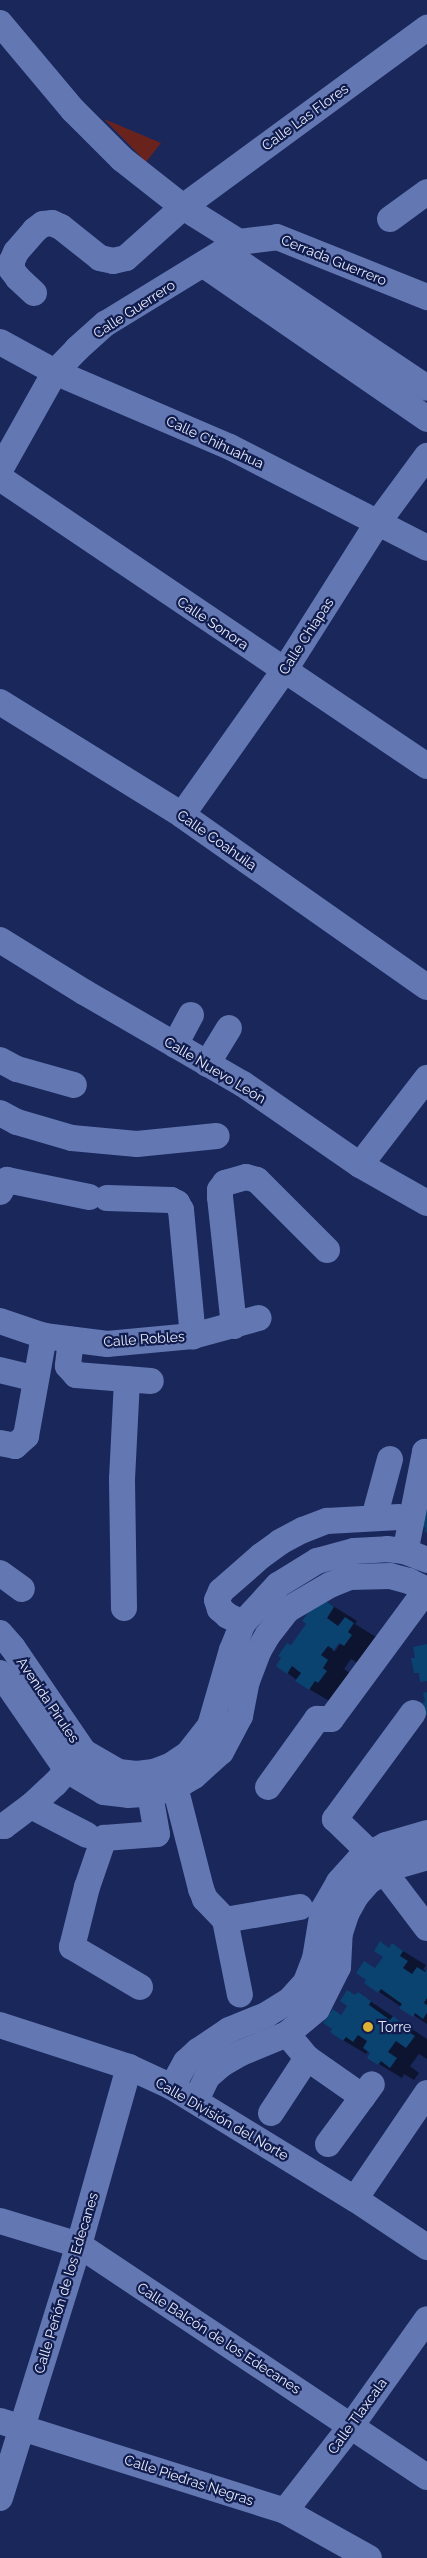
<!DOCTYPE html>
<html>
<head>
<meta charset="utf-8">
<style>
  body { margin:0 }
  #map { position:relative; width:427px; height:2558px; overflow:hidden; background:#19275b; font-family:Raleway,sans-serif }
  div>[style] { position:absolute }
  .green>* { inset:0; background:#6a231c }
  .shadow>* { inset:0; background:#0007 }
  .building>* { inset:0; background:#0a4270 }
  .minor>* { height:26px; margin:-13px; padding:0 13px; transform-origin:13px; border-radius:13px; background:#6377b2 }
  .dots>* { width:14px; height:14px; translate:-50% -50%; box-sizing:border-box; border:2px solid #111c4f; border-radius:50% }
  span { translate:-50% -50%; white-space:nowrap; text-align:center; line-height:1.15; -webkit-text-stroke:4.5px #111c4f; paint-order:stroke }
  .street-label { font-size:14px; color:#e8edfb }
  .poi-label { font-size:14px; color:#e8edfb }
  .left { translate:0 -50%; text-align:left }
</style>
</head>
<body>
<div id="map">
  <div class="green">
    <div style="clip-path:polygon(104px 119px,161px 143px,146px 162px)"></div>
  </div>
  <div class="shadow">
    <div style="clip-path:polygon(evenodd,323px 1600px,346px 1614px,357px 1621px,355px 1624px,376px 1637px,358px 1663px,351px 1659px,344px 1669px,351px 1674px,333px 1703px,309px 1689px,278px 1666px,323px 1600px,342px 1637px,344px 1638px,335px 1651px,332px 1651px,342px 1637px)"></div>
    <div style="clip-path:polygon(381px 1943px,390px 1949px,393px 1945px,426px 1965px,423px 1970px,427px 1971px,427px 2024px,379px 1992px,375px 1969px,385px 1957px)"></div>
    <div style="clip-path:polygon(358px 1993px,427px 2039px,427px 2059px,419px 2054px,410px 2066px,419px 2073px,414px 2080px,404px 2074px,402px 2078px,369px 2058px,372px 2053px,369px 2050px,366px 2054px,343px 2040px,342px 2016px)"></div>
  </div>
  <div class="building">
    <div style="clip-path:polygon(423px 1509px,427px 1511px,427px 1533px,424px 1531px,426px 1528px,415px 1521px)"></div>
    <div style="clip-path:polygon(323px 1599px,334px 1607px,327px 1618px,338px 1626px,345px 1617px,354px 1623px,348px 1632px,352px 1635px,344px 1646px,339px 1643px,334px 1650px,328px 1646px,321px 1655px,328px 1660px,323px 1668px,327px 1671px,318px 1683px,315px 1681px,309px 1690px,295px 1681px,301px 1673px,292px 1666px,287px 1674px,276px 1666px,281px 1658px,278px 1656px,287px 1643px,291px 1645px,306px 1624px,302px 1621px,312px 1607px,315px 1609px)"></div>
    <div style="clip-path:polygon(427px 1644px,427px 1681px,420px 1682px,419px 1673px,414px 1673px,411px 1658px,415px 1658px,413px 1647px)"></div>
    <div style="clip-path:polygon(427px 1692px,427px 1715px,421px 1716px,419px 1703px,425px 1702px,423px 1693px)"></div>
    <div style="clip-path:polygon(380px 1941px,389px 1948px,392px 1943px,403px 1951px,400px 1956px,408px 1961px,403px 1968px,412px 1974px,417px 1967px,425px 1972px,427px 1969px,427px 1998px,424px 2003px,427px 2005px,427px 2013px,423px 2019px,415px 2013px,413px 2017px,399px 2008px,402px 2004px,381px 1989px,378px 1993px,364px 1983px,366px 1980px,356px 1973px,364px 1961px,375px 1968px,383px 1957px,374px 1951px)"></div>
    <div style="clip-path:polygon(347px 1990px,355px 1995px,358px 1992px,371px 2001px,369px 2005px,390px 2020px,393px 2016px,407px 2026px,404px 2029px,415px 2036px,406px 2048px,396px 2041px,388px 2052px,397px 2058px,390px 2068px,381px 2061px,378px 2065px,367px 2058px,370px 2053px,363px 2048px,367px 2041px,358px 2035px,353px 2042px,346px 2037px,343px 2041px,330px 2032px,332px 2029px,323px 2023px,333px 2009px,341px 2015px,347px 2006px,340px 2001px)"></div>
  </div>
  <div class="minor">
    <div style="left:0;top:23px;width:114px;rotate:50deg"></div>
    <div style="left:73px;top:110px;width:69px;rotate:45deg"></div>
    <div style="left:122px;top:159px;width:78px;rotate:38.2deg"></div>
    <div style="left:183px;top:207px;width:66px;rotate:32deg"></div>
    <div style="left:390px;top:219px;width:46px;rotate:-36.1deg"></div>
    <div style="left:224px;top:252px;width:244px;rotate:33.8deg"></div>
    <div style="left:204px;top:265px;width:271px;rotate:34.6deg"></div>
    <div style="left:34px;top:293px;width:22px;rotate:-137deg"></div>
    <div style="left:18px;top:278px;width:10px;rotate:-127deg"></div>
    <div style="left:12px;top:270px;width:9px;rotate:-90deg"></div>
    <div style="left:12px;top:261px;width:10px;rotate:-66deg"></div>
    <div style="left:16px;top:252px;width:29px;rotate:-49deg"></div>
    <div style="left:35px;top:230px;width:10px;rotate:-37deg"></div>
    <div style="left:43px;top:224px;width:9px;rotate:-6deg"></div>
    <div style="left:52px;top:223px;width:10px;rotate:24deg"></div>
    <div style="left:61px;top:227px;width:50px;rotate:38.5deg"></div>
    <div style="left:100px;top:258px;width:13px;rotate:13deg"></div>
    <div style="left:113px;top:261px;width:13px;rotate:-13deg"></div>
    <div style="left:126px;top:258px;width:76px;rotate:-41.8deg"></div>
    <div style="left:183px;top:207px;width:303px;rotate:-36.3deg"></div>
    <div style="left:0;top:342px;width:63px;rotate:28.6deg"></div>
    <div style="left:55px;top:372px;width:190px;rotate:23.2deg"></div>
    <div style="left:230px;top:447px;width:221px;rotate:27.1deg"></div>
    <div style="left:0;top:470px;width:112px;rotate:-60.7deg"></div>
    <div style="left:55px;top:372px;width:32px;rotate:-46deg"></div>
    <div style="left:77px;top:349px;width:38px;rotate:-42deg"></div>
    <div style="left:105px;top:324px;width:157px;rotate:-31.5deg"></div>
    <div style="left:239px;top:242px;width:38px;rotate:-7deg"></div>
    <div style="left:277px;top:237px;width:162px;rotate:21.8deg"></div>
    <div style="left:0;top:478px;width:515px;rotate:34deg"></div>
    <div style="left:0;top:702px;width:214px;rotate:31.8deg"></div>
    <div style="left:182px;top:815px;width:299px;rotate:35.1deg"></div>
    <div style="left:182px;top:815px;width:176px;rotate:-54.7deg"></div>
    <div style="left:284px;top:671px;width:178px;rotate:-57.7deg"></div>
    <div style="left:379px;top:521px;width:81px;rotate:-53.6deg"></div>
    <div style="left:0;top:940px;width:99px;rotate:31.8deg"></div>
    <div style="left:84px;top:992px;width:184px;rotate:30.1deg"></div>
    <div style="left:243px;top:1084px;width:142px;rotate:34.7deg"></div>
    <div style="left:360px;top:1165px;width:77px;rotate:29.6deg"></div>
    <div style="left:175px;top:1045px;width:34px;rotate:-62deg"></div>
    <div style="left:0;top:1060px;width:19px;rotate:28deg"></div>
    <div style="left:17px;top:1069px;width:59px;rotate:15.7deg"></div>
    <div style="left:207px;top:1064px;width:42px;rotate:-58.6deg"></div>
    <div style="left:0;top:1113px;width:19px;rotate:28deg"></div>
    <div style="left:17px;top:1122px;width:57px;rotate:16.2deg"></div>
    <div style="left:72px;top:1138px;width:65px;rotate:5.3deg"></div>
    <div style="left:137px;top:1144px;width:80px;rotate:-5.7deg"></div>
    <div style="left:360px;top:1165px;width:110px;rotate:-52.4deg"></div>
    <div style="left:0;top:1192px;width:14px;rotate:-60deg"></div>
    <div style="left:7px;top:1180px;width:84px;rotate:11.7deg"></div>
    <div style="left:107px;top:1198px;width:64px;rotate:1.8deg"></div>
    <div style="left:171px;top:1200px;width:7px;rotate:27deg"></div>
    <div style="left:177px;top:1203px;width:8px;rotate:60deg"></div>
    <div style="left:181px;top:1210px;width:127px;rotate:84.6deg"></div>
    <div style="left:0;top:1321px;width:46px;rotate:18.8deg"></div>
    <div style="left:44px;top:1336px;width:64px;rotate:7.2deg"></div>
    <div style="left:107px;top:1344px;width:86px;rotate:-5.3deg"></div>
    <div style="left:193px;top:1336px;width:68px;rotate:-15.3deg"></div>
    <div style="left:234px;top:1326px;width:130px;rotate:-96.2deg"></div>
    <div style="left:220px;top:1197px;width:7px;rotate:-90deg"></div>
    <div style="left:220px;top:1190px;width:9px;rotate:-54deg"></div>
    <div style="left:225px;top:1183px;width:22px;rotate:-16deg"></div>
    <div style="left:246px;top:1177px;width:11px;rotate:15deg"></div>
    <div style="left:257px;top:1180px;width:99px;rotate:45deg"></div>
    <div style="left:71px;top:1340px;width:26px;rotate:97deg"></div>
    <div style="left:68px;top:1366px;width:12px;rotate:48deg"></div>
    <div style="left:76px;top:1375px;width:75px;rotate:4.6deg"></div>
    <div style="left:0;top:1370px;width:37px;rotate:14deg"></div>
    <div style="left:0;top:1443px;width:15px;rotate:11deg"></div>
    <div style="left:15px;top:1446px;width:15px;rotate:-42deg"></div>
    <div style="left:26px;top:1436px;width:102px;rotate:-79.8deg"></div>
    <div style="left:374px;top:1518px;width:61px;rotate:-74.8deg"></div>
    <div style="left:407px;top:1543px;width:93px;rotate:-78.8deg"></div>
    <div style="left:425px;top:1452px;width:2px"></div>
    <div style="left:0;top:1573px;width:27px;rotate:36deg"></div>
    <div style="left:124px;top:1608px;width:129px;rotate:-90.9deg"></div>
    <div style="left:122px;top:1479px;width:100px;rotate:-87.1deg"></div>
    <div style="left:243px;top:1623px;width:17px;rotate:-155deg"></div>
    <div style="left:228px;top:1616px;width:11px;rotate:-139deg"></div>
    <div style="left:220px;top:1609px;width:9px;rotate:-108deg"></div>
    <div style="left:217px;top:1600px;width:10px;rotate:-66deg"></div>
    <div style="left:221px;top:1591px;width:53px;rotate:-41.2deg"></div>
    <div style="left:261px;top:1556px;width:24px;rotate:-36deg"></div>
    <div style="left:280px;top:1542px;width:26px;rotate:-28deg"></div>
    <div style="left:303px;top:1530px;width:26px;rotate:-21deg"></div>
    <div style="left:327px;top:1521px;width:72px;rotate:-3.2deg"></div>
    <div style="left:0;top:1633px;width:20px;rotate:49deg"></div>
    <div style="left:13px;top:1648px;width:126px;rotate:55.7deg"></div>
    <div style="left:84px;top:1752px;width:39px;rotate:30deg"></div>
    <div style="left:118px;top:1772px;width:19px;rotate:6deg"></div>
    <div style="left:137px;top:1774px;width:17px;rotate:-7deg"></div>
    <div style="left:154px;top:1772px;width:17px;rotate:-21deg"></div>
    <div style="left:170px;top:1766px;width:22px;rotate:-34deg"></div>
    <div style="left:188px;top:1754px;width:36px;rotate:-52deg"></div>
    <div style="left:210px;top:1726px;width:79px;rotate:-73.9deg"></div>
    <div style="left:232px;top:1650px;width:29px;rotate:-68deg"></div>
    <div style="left:243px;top:1623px;width:52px;rotate:-47.4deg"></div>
    <div style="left:278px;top:1585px;width:46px;rotate:-31.6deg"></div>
    <div style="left:317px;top:1561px;width:38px;rotate:-15deg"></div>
    <div style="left:354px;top:1551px;width:33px;rotate:-3deg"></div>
    <div style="left:387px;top:1549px;width:17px;rotate:7deg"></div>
    <div style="left:404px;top:1551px;width:25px;rotate:21deg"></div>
    <div style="left:0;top:1673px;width:118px;rotate:55.4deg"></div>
    <div style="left:67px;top:1770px;width:43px;rotate:30.7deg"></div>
    <div style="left:104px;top:1792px;width:24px;rotate:7deg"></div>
    <div style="left:128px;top:1795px;width:26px;rotate:-4deg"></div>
    <div style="left:154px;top:1793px;width:21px;rotate:-14deg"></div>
    <div style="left:174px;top:1788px;width:23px;rotate:-31deg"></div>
    <div style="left:194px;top:1776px;width:36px;rotate:-42deg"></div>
    <div style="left:221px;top:1752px;width:41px;rotate:-62.2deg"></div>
    <div style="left:240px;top:1716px;width:36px;rotate:-79deg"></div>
    <div style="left:247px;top:1681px;width:33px;rotate:-69deg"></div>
    <div style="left:259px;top:1650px;width:16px;rotate:-60deg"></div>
    <div style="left:267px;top:1636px;width:33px;rotate:-52deg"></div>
    <div style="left:287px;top:1610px;width:50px;rotate:-30.2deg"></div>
    <div style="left:330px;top:1585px;width:22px;rotate:-22deg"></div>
    <div style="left:350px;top:1577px;width:40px;rotate:-1.4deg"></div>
    <div style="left:390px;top:1576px;width:20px;rotate:15deg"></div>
    <div style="left:409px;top:1581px;width:20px;rotate:27deg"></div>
    <div style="left:413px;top:1713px;width:132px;rotate:126.3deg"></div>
    <div style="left:335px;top:1819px;width:49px;rotate:44.2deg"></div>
    <div style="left:370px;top:1853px;width:94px;rotate:52.8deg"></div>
    <div style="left:171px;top:1771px;width:122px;rotate:75.7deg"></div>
    <div style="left:201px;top:1889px;width:11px;rotate:68deg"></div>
    <div style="left:205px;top:1899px;width:29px;rotate:46deg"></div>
    <div style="left:225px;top:1920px;width:76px;rotate:78.7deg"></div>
    <div style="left:268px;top:1787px;width:84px;rotate:-54.2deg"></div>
    <div style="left:317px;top:1719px;width:14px"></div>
    <div style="left:331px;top:1719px;width:160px;rotate:-53.6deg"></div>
    <div style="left:31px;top:1806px;width:63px;rotate:27.4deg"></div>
    <div style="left:0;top:1826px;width:4px"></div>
    <div style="left:4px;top:1826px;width:34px;rotate:-37deg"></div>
    <div style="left:31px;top:1806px;width:33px;rotate:-43deg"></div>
    <div style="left:55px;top:1784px;width:35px;rotate:-49deg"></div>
    <div style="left:225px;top:1920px;width:76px;rotate:-9.8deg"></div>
    <div style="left:140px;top:1987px;width:79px;rotate:-149.5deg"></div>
    <div style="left:72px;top:1947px;width:62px;rotate:-76deg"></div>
    <div style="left:87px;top:1887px;width:52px;rotate:-70.9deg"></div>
    <div style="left:104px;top:1838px;width:53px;rotate:-4.3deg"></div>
    <div style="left:157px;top:1834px;width:41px;rotate:-99.9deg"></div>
    <div style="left:0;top:2025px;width:136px;rotate:18deg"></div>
    <div style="left:129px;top:2067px;width:47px;rotate:24.9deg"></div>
    <div style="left:172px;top:2087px;width:215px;rotate:31.5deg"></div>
    <div style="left:355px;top:2199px;width:87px;rotate:33.7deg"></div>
    <div style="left:287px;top:2034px;width:31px;rotate:50deg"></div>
    <div style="left:307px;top:2058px;width:68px;rotate:34.9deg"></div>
    <div style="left:172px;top:2087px;width:29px;rotate:-61deg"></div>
    <div style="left:186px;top:2062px;width:16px;rotate:-43deg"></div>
    <div style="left:198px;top:2051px;width:37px;rotate:-34deg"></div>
    <div style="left:229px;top:2030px;width:40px;rotate:-22deg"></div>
    <div style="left:266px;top:2015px;width:28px;rotate:-32deg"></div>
    <div style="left:290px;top:2000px;width:24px;rotate:-48deg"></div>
    <div style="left:306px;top:1982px;width:25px;rotate:-69deg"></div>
    <div style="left:315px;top:1959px;width:50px;rotate:-80.7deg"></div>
    <div style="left:323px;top:1910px;width:32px;rotate:-60deg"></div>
    <div style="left:339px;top:1882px;width:30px;rotate:-48deg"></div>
    <div style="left:359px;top:1860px;width:31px;rotate:-29deg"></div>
    <div style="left:386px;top:1845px;width:43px;rotate:-16.3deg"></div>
    <div style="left:196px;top:2100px;width:25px;rotate:-64deg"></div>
    <div style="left:207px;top:2077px;width:20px;rotate:-41deg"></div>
    <div style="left:222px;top:2064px;width:22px;rotate:-30deg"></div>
    <div style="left:241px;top:2053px;width:50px;rotate:-22.4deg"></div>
    <div style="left:287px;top:2034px;width:39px;rotate:-40deg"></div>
    <div style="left:317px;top:2009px;width:47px;rotate:-63.4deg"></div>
    <div style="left:338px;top:1967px;width:34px;rotate:-87deg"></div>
    <div style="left:340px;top:1933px;width:20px;rotate:-72deg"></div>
    <div style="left:346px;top:1914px;width:21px;rotate:-61deg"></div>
    <div style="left:356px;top:1896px;width:20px;rotate:-49deg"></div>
    <div style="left:369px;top:1881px;width:28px;rotate:-30deg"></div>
    <div style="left:393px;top:1867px;width:35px;rotate:-16deg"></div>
    <div style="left:271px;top:2113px;width:66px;rotate:-56.8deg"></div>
    <div style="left:328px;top:2144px;width:74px;rotate:-53.7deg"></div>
    <div style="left:355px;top:2199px;width:128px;rotate:-55.8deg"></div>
    <div style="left:0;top:2221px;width:83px;rotate:16.9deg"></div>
    <div style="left:79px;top:2245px;width:418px;rotate:33.7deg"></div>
    <div style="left:0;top:2421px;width:299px;rotate:17.5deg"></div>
    <div style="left:285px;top:2511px;width:96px;rotate:29.2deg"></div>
    <div style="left:0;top:2498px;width:265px;rotate:-72.7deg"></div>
    <div style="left:79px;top:2245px;width:185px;rotate:-74.3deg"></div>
    <div style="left:285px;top:2511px;width:108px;rotate:-52.2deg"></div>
    <div style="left:351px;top:2426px;width:131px;rotate:-54.6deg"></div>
  </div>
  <div class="dots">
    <div style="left:368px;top:2027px;background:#dcb233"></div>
  </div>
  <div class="street-label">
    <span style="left:305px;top:117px;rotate:-36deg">Calle Las Flores</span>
    <span style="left:334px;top:260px;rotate:22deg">Cerrada Guerrero</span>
    <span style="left:134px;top:309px;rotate:-33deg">Calle Guerrero</span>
    <span style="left:215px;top:442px;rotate:25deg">Calle Chihuahua</span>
    <span style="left:213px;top:623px;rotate:34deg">Calle Sonora</span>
    <span style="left:306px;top:636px;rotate:-57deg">Calle Chiapas</span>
    <span style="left:217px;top:840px;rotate:35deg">Calle Coahuila</span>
    <span style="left:215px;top:1070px;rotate:31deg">Calle Nuevo León</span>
    <span style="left:144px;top:1339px;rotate:-4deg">Calle Robles</span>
    <span style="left:48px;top:1700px;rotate:56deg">Avenida Pirules</span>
    <span style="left:222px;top:2119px;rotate:30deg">Calle División del Norte</span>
    <span style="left:66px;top:2283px;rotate:-73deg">Calle Peñón de los Edecanes</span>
    <span style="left:219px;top:2338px;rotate:33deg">Calle Balcón de los Edecanes</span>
    <span style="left:357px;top:2416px;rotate:-54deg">Calle Tlaxcala</span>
    <span style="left:189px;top:2480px;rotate:18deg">Calle Piedras Negras</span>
  </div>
  <div class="poi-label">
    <span class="left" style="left:378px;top:2027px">Torre</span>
  </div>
</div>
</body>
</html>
